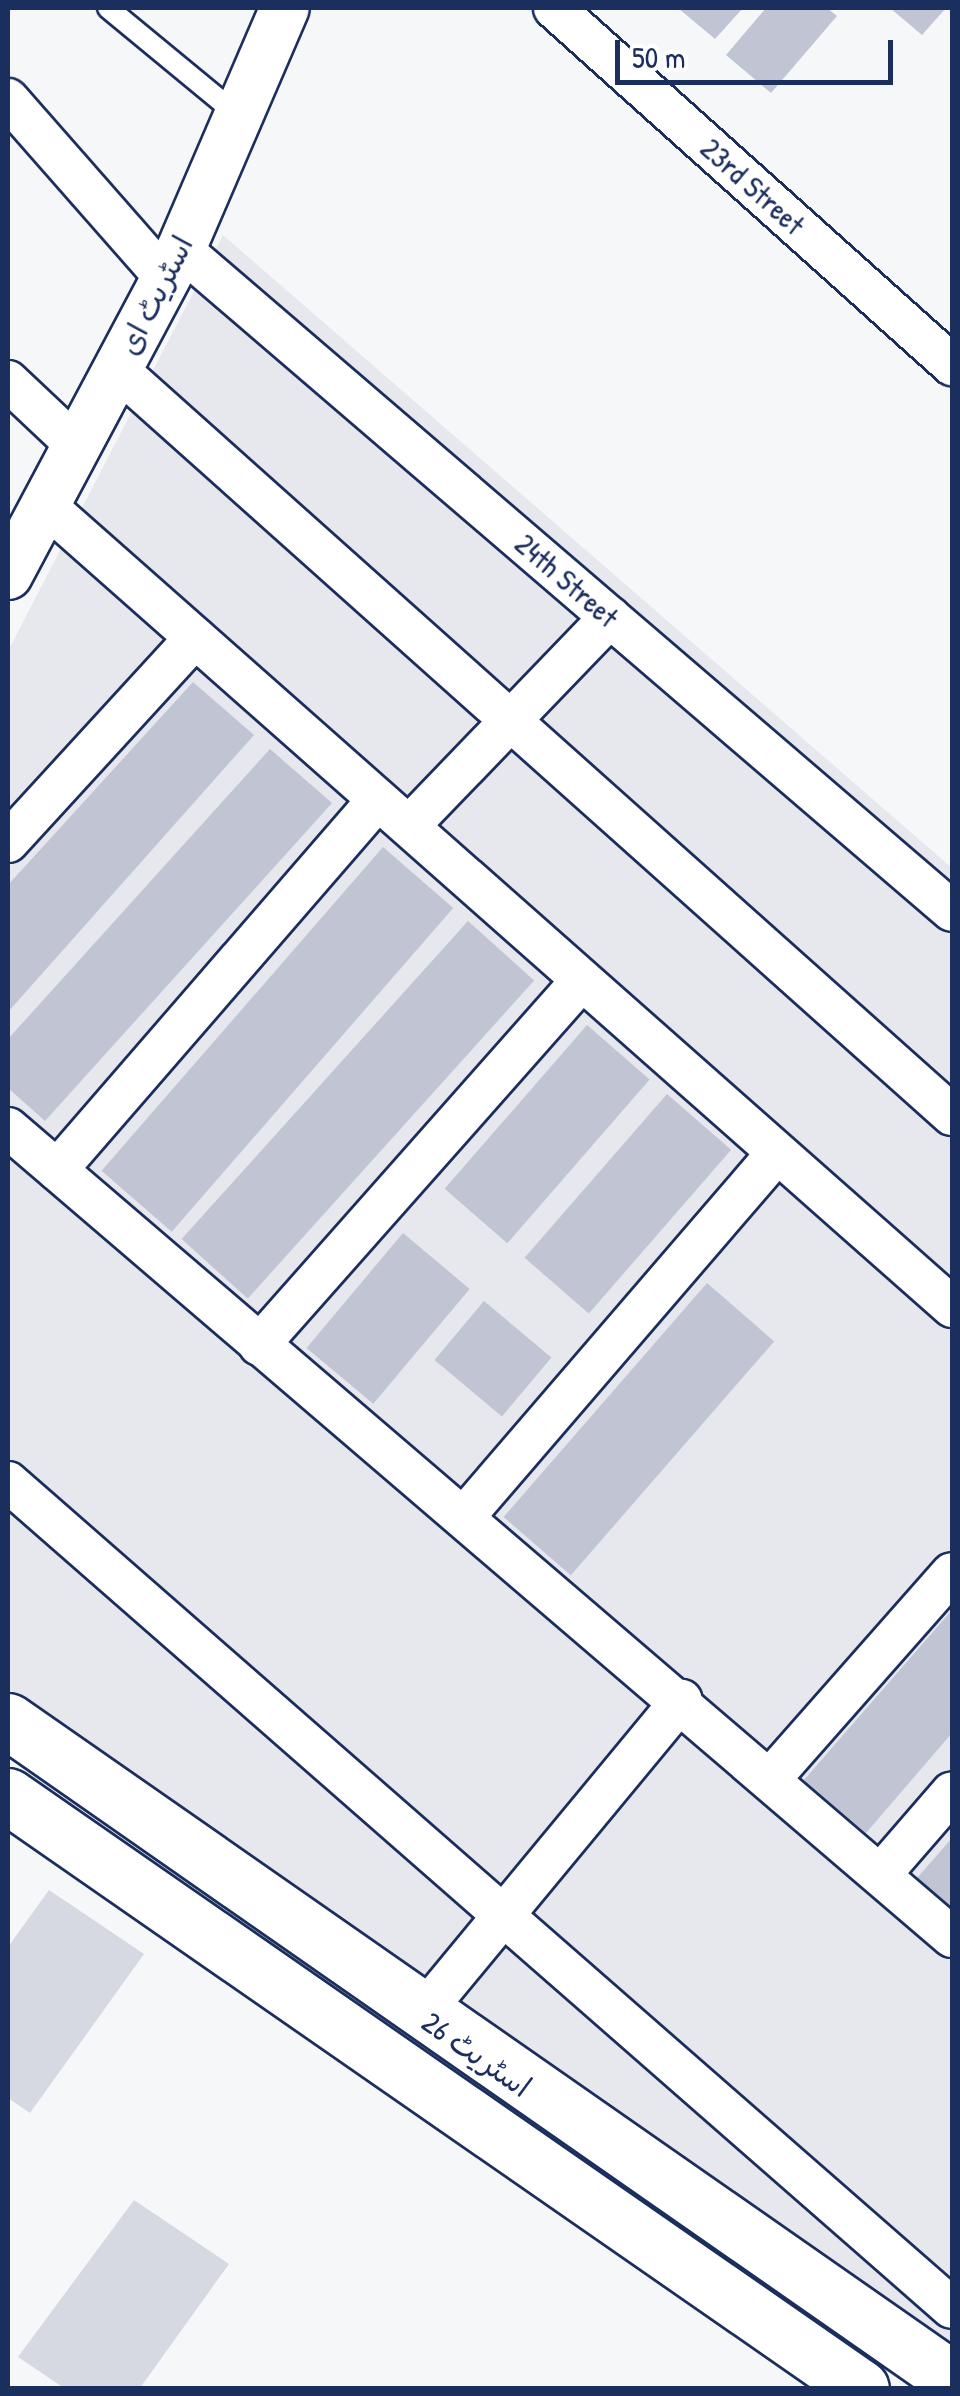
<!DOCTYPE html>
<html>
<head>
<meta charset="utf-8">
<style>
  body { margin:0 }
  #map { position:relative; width:960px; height:2396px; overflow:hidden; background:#f6f7f9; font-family:"Patrick Hand","Playpen Sans Arabic",sans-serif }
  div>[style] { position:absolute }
  .built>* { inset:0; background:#e6e8ee }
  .green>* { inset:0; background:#d6d9e2 }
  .building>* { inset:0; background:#c0c4d3; transform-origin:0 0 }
  .roads { filter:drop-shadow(2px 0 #1b2f5e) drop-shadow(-2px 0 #1b2f5e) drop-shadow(0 2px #1b2f5e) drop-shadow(0 -2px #1b2f5e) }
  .service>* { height:20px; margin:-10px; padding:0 10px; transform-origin:10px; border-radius:10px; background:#fff }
  .minor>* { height:40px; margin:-20px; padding:0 20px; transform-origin:20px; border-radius:20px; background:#fff }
  .tertiary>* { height:48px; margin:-24px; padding:0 24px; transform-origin:24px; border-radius:24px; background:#fff }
  .secondary>* { height:55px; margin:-27.5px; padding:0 27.5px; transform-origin:27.5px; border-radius:27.5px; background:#fff }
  span { translate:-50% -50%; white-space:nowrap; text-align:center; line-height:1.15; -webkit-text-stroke:10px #fff; paint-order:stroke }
  .street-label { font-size:30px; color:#1b2f5e }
  .frame { position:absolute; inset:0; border:10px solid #1b2f5e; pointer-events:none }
  .scale { position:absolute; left:615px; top:40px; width:278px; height:45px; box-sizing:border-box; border:5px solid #1b2f5e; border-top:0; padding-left:12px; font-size:30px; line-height:35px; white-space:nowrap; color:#1b2f5e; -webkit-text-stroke:8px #fff; paint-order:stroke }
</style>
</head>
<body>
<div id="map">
  <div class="built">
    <div style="clip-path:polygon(223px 235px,952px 868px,952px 2369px,8px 1711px,8px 651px)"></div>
  </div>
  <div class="green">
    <div style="clip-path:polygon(49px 1890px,144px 1954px,30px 2113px,8px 2098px,8px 1947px)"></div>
    <div style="clip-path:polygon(134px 2200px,229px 2264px,140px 2388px,64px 2388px,18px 2357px)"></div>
  </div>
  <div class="building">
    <div style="clip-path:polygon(678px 8px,743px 8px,715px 39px)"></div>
    <div style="clip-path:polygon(766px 8px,827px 8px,837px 16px,771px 93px,726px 55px)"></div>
    <div style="clip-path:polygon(890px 8px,946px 8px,922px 35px)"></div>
    <div style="clip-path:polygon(193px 682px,254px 735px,8px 1012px,8px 885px)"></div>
    <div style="clip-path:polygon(270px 749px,332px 803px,45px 1121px,8px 1088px,8px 1039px)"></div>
    <div style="left:383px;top:847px;width:93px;height:429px;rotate:41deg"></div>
    <div style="left:468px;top:921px;width:89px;height:428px;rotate:42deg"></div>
    <div style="left:587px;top:1025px;width:83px;height:217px;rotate:41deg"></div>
    <div style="left:667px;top:1094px;width:85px;height:217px;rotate:41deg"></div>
    <div style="left:403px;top:1233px;width:87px;height:150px;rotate:40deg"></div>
    <div style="left:707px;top:1283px;width:89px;height:310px;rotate:41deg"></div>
    <div style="left:484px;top:1301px;width:88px;height:77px;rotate:40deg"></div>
    <div style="clip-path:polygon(952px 1610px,952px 1733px,866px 1833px,804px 1780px)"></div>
    <div style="clip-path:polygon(952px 1838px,952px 1909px,917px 1878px)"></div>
  </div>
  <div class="roads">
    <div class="service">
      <div style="left:108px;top:8px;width:168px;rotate:39.5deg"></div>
    </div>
    <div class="minor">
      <div style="left:554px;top:8px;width:535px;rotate:41.89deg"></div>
      <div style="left:8px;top:99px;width:240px;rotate:48.7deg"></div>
      <div style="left:181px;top:249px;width:1016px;rotate:40.65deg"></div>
      <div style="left:117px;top:369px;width:1120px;rotate:41.78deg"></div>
      <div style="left:8px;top:381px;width:93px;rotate:43.3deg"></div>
      <div style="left:45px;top:505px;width:1211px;rotate:41.48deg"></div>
      <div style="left:409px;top:826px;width:290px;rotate:-46.1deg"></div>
      <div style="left:8px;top:842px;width:277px;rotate:-47.5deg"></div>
      <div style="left:8px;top:1128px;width:1243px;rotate:40.6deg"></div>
      <div style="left:57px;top:1170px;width:490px;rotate:-49.1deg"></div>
      <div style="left:259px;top:1345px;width:487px;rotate:-48.5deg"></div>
      <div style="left:8px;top:1482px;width:1254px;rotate:41.19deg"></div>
      <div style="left:464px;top:1517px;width:480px;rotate:-49.3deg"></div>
      <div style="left:771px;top:1778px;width:273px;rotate:-48.6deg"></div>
      <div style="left:881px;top:1874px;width:108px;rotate:-49.1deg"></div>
      <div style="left:421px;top:2015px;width:409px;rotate:-50.4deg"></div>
    </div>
    <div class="tertiary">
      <div style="left:8px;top:575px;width:369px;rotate:-62deg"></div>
      <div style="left:181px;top:249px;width:262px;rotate:-66.7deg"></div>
    </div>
    <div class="secondary">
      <div style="left:8px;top:1721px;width:1151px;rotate:34.88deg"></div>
      <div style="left:8px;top:1796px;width:1038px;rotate:34.76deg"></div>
    </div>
  </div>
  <div class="street-label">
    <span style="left:753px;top:186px;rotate:42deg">23rd Street</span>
    <span style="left:155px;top:295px;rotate:-63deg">اسٹریٹ ای</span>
    <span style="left:567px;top:580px;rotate:41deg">24th Street</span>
    <span style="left:477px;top:2054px;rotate:35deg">اسٹریٹ 26</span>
  </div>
  <div class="frame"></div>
  <div class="scale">50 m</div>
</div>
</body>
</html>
